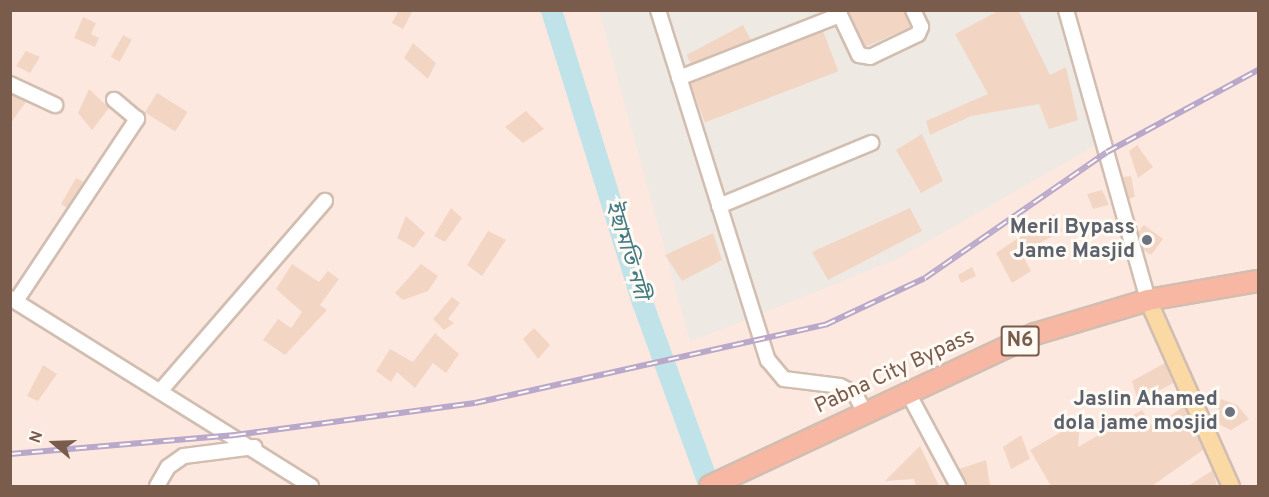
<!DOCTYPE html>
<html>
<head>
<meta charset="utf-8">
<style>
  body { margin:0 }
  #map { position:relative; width:1269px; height:497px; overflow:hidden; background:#fdf6ec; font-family:Overpass,"Noto Sans Bengali",sans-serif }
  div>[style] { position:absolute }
  .commercial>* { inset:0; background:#fde8e0; transform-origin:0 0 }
  .industrial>* { inset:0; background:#efe9e4 }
  .river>* { height:21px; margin:-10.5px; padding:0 10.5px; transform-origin:10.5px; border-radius:10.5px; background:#bfe3e8 }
  .building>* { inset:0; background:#f3d5c3; transform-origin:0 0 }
  .roads { filter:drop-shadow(2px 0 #d1beb0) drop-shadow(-2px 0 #d1beb0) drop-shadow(0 2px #d1beb0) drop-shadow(0 -2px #d1beb0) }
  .minor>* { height:14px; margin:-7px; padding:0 7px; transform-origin:7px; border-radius:7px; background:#fff }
  .major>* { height:16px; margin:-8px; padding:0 8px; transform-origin:8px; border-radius:8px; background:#fbd9a5 }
  .highway>* { height:20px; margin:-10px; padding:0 10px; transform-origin:10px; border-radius:10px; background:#f7b7a3 }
  .rail>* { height:6px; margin-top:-3px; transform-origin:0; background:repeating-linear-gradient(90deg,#fffaf3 0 11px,#b9a8c9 0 22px); box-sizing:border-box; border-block:2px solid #b9a8c9 }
  .dots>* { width:16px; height:16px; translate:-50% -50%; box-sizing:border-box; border:3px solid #fffaf3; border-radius:50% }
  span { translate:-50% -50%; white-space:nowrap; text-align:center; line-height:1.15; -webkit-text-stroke:6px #fffaf3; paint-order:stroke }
  .shield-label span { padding:2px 4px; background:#fffaf3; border:2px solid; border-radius:4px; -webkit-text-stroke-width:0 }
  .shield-label { font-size:20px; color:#7a5c4d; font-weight:700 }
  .worship-label { font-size:21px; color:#5b616d; font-weight:700 }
  .right { translate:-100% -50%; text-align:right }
  .street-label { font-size:21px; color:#7a5c4d }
  .water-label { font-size:22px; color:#437c86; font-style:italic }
  .frame { position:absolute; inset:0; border:12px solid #7a5c4d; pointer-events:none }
  .north { position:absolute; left:24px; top:413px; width:60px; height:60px; -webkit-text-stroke:4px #fffaf3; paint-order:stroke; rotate:289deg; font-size:16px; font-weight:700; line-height:24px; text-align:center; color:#7a5c4d }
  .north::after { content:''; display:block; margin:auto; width:21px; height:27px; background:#7a5c4d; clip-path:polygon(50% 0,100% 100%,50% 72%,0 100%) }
</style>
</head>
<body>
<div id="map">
  <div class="commercial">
    <div style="left:11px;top:11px;width:1247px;height:475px"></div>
  </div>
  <div class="industrial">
    <div style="clip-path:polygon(599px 11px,1062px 11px,1096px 145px,895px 260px,690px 342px)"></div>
  </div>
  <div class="river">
    <div style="left:551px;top:10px;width:306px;rotate:72.7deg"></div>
    <div style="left:642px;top:302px;width:196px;rotate:70deg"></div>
  </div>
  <div class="building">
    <div style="clip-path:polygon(399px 10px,413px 10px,403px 29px,392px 23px)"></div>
    <div style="clip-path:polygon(848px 10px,904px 10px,911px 27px,865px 47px)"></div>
    <div style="clip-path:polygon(1000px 10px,1018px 10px,1050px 75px,1066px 67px,1078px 120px,1049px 129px,1039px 104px,971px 116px,930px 135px,926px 121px,988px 94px,955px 34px)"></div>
    <div style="clip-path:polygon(83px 17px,96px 23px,91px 34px,99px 38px,95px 47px,74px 38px)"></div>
    <div style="left:743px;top:25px;width:17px;height:64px;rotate:62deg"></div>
    <div style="left:823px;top:31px;width:43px;height:143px;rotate:69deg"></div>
    <div style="left:123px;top:35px;width:10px;height:25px;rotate:29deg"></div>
    <div style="clip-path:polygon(413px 43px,436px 63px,428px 79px,404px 58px)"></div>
    <div style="clip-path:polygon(26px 51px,40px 57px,30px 73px,16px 66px)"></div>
    <div style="clip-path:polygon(89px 89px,109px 108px,92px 130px,78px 113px)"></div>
    <div style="left:157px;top:93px;width:36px;height:23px;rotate:32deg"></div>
    <div style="clip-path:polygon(10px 94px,26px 102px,10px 124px)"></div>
    <div style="clip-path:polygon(526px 111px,544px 129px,523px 143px,505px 127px)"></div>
    <div style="clip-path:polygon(922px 134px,943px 181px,921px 193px,896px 150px)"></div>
    <div style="clip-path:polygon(1137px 145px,1153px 167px,1138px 178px,1129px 151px)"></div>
    <div style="clip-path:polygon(1131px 176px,1135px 197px,1129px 199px,1123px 177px)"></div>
    <div style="clip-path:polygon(76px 178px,84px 182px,67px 208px,61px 204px)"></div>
    <div style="clip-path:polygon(1102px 190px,1109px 205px,1093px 209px,1087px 194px)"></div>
    <div style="clip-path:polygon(451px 208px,462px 218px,445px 242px,434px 236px)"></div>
    <div style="clip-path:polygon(910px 208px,922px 231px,828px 280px,812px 252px)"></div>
    <div style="clip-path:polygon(1054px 214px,1062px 231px,1021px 253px,1031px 271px,1012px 283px,996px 253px)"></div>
    <div style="clip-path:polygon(406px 216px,425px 233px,414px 248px,397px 238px)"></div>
    <div style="clip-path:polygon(1144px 225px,1163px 239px,1151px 255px,1143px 250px,1138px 232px)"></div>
    <div style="clip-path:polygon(488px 231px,506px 240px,482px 276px,467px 265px)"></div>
    <div style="clip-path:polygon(713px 233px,722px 260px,682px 281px,665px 255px)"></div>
    <div style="clip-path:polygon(292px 264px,319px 282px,328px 271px,339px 279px,320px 305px,327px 310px,285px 355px,263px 340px,278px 319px,291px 328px,302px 312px,276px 289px)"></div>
    <div style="clip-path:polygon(421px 264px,438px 276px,428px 291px,403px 300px,395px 293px)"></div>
    <div style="clip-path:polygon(972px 267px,976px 276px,961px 283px,958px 275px)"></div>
    <div style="clip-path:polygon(452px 297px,460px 303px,448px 319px,454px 323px,444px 330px,433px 319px)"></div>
    <div style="clip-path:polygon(534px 328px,550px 345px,538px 359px,523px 339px)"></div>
    <div style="clip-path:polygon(435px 333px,459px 354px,446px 373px,433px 363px,415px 388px,397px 372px,391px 382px,376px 371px,390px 349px,413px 362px)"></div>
    <div style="clip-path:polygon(1165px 363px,1173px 383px,1138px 402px,1132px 381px)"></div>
    <div style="clip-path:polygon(43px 365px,57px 374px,38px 401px,27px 396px)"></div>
    <div style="clip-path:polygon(1221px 399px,1237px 405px,1249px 419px,1231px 430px,1214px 422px)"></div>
    <div style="clip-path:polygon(1184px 406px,1203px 450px,1152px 486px,1051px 486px,1030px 450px,1080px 421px,1078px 447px,1142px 410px,1153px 428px)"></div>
    <div style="clip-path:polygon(1021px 435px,1030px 459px,1011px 469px,1003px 447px)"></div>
    <div style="clip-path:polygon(920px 446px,939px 486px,916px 486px,914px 479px,885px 481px)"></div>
    <div style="clip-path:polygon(986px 460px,990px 486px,967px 486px,959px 469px)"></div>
    <div style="clip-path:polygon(1213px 470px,1217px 486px,1188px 486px)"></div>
  </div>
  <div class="roads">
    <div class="minor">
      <div style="left:658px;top:10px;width:367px;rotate:72.6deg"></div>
      <div style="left:768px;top:360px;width:25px;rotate:50deg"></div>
      <div style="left:784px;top:379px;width:56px;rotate:7.1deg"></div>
      <div style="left:840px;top:386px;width:17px;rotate:28deg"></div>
      <div style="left:855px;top:394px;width:19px;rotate:62deg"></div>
      <div style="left:1066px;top:10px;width:301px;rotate:74.2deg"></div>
      <div style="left:679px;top:78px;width:173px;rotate:-21.4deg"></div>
      <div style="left:840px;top:15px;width:44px;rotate:64.6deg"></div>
      <div style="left:859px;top:55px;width:11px;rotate:10deg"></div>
      <div style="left:870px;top:57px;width:53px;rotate:-25.6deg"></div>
      <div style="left:918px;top:34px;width:8px;rotate:-67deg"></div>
      <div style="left:921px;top:27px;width:19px;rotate:-115deg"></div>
      <div style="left:10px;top:84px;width:50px;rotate:25deg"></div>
      <div style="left:719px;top:206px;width:165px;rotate:-22.5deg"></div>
      <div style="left:10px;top:298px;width:355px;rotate:32deg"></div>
      <div style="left:16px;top:301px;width:219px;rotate:-56.4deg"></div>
      <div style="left:137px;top:119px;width:30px;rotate:-140deg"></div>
      <div style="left:162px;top:389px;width:249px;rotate:-49.1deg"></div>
      <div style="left:907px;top:391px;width:108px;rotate:61.8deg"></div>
      <div style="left:157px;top:486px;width:22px;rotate:-60deg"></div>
      <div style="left:168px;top:467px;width:19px;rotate:-35deg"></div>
      <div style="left:184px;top:456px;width:71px;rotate:-7.3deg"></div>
    </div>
    <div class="major">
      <div style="left:1148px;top:300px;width:204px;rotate:66deg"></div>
    </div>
    <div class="highway">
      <div style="left:710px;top:486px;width:359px;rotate:-25.1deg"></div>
      <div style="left:1035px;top:334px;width:118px;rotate:-16.7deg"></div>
      <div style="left:1148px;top:300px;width:112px;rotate:-9.8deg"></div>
    </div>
  </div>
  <div class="rail">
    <div style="left:10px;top:454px;width:226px;rotate:-4.8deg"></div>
    <div style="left:235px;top:435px;width:242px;rotate:-7.6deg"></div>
    <div style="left:475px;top:403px;width:359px;rotate:-12.6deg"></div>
    <div style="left:825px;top:325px;width:110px;rotate:-25.2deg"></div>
    <div style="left:925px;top:278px;width:221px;rotate:-34.7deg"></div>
    <div style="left:1107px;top:152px;width:172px;rotate:-28.5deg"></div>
  </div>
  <div class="dots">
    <div style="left:1147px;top:240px;background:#6b7280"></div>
    <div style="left:1230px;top:412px;background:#6b7280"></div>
  </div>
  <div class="shield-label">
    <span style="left:1020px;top:341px">N6</span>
  </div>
  <div class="worship-label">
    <span class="right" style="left:1135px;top:240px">Meril Bypass<br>Jame Masjid</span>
    <span class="right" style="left:1218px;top:412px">Jaslin Ahamed<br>dola jame mosjid</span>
  </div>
  <div class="street-label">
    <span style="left:895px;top:372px;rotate:-25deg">Pabna City Bypass</span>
  </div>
  <div class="water-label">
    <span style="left:626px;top:250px;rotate:73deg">ইছামতি নদী</span>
  </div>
  <div class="frame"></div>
  <div class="north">N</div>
</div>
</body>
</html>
